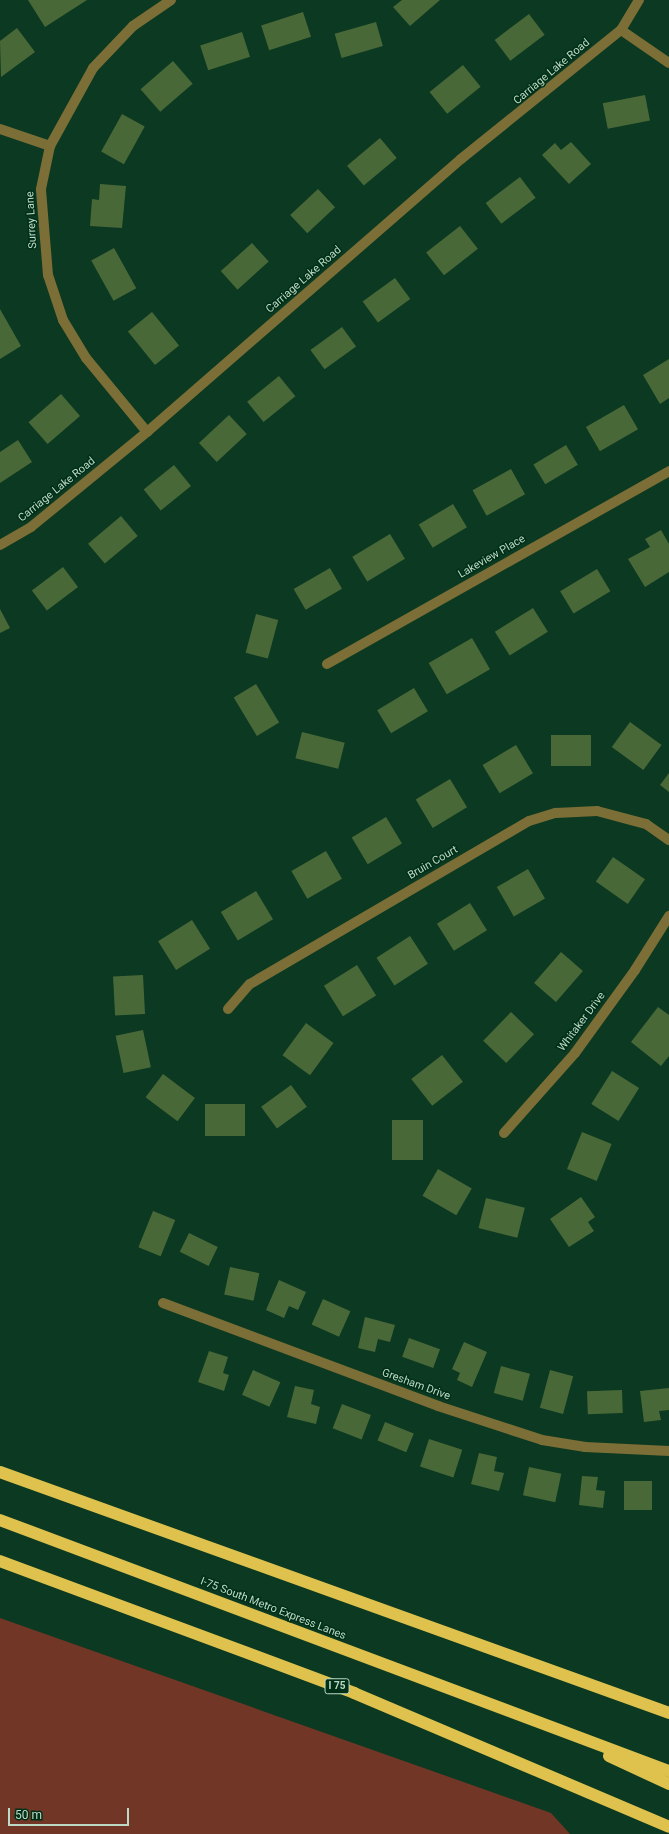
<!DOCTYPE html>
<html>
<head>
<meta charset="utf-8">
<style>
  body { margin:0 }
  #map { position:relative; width:669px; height:1834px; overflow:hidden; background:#0c3921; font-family:Roboto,sans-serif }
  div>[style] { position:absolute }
  .green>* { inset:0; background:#723627 }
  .building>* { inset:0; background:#496838; transform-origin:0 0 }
  .minor>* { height:10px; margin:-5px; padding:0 5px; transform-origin:5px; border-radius:5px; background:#7b6e36 }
  .highway>* { height:12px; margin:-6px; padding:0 6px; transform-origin:6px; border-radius:6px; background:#dec24d }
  span { translate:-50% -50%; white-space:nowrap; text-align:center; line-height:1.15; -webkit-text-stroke:3px #002f17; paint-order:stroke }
  .shield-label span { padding:1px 3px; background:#002f17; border:1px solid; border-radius:3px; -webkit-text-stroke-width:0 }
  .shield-label { font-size:10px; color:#bddac6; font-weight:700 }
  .street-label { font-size:11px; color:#bddac6 }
  .scale { position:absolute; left:8px; top:1808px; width:121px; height:18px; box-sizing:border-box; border:2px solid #bddac6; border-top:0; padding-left:5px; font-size:12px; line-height:14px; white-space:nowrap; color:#bddac6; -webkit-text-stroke:3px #002f17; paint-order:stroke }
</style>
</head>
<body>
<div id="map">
  <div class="green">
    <div style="clip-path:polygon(0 1618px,551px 1813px,570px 1834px,0 1834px)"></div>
  </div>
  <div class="building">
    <div style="clip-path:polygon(28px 0,87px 0,45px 27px)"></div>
    <div style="clip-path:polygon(402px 0,440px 0,410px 26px,393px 7px)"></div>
    <div style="left:303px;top:12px;width:26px;height:44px;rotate:72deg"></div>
    <div style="left:529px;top:14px;width:26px;height:43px;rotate:53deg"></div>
    <div style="left:376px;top:22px;width:25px;height:43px;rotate:74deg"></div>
    <div style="clip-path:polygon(17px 28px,35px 52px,1px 77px,0 41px)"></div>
    <div style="left:242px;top:32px;width:26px;height:44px;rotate:72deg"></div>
    <div style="left:173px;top:61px;width:30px;height:43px;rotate:49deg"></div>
    <div style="left:463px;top:65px;width:28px;height:43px;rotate:51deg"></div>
    <div style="left:645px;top:95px;width:26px;height:43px;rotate:79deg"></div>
    <div style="left:122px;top:114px;width:26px;height:43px;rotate:29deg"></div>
    <div style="left:380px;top:138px;width:26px;height:43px;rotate:50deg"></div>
    <div style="clip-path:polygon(571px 142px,591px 164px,569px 184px,542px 155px,555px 143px,561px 150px)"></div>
    <div style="left:520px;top:177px;width:26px;height:43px;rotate:53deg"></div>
    <div style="clip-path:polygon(100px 184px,126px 186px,122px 228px,90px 226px,92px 199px,99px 200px)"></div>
    <div style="left:318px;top:189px;width:25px;height:38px;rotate:47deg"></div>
    <div style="left:460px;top:226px;width:29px;height:43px;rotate:52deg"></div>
    <div style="left:252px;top:243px;width:25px;height:42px;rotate:48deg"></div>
    <div style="left:114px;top:248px;width:46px;height:26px;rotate:61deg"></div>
    <div style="left:395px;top:278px;width:26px;height:40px;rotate:54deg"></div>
    <div style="clip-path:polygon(0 309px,21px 346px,0 359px)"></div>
    <div style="left:152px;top:312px;width:43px;height:31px;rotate:51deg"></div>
    <div style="left:342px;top:327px;width:24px;height:39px;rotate:54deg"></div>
    <div style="clip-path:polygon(669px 359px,669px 398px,660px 404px,643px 375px)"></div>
    <div style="left:279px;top:376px;width:26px;height:41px;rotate:51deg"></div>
    <div style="left:61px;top:394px;width:29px;height:43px;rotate:49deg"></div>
    <div style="left:624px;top:405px;width:28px;height:44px;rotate:60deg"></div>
    <div style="left:229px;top:415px;width:26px;height:41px;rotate:47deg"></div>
    <div style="clip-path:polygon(18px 440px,32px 462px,0 483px,0 452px)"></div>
    <div style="left:566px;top:445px;width:23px;height:38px;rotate:59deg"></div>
    <div style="left:174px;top:465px;width:27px;height:39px;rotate:51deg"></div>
    <div style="left:511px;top:469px;width:29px;height:44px;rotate:61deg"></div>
    <div style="left:453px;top:504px;width:27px;height:40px;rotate:59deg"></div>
    <div style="left:121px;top:516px;width:26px;height:43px;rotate:50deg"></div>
    <div style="clip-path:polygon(661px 530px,669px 544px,669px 572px,645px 587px,628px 559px,650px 547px,645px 539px)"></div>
    <div style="left:390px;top:534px;width:29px;height:44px;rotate:59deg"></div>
    <div style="left:63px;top:567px;width:25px;height:39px;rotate:53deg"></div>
    <div style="left:330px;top:568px;width:24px;height:42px;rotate:60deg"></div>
    <div style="left:597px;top:569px;width:26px;height:43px;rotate:59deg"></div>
    <div style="left:533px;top:608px;width:28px;height:45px;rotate:58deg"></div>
    <div style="clip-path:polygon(0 609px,10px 628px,0 633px)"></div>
    <div style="left:256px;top:614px;width:23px;height:40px;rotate:15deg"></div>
    <div style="left:472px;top:638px;width:36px;height:50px;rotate:60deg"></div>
    <div style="left:256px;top:684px;width:45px;height:26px;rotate:59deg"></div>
    <div style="left:414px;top:688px;width:27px;height:43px;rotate:59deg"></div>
    <div style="left:630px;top:722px;width:39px;height:31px;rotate:36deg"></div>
    <div style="left:302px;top:732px;width:44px;height:27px;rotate:14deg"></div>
    <div style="left:591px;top:735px;width:31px;height:40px;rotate:90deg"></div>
    <div style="left:516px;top:745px;width:33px;height:39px;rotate:59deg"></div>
    <div style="clip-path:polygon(669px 773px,669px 792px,660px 785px)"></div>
    <div style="left:450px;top:779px;width:33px;height:40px;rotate:59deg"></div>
    <div style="left:386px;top:817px;width:31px;height:40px;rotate:59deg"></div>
    <div style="left:326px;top:851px;width:32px;height:40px;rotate:60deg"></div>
    <div style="left:613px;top:857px;width:39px;height:30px;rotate:35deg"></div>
    <div style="left:528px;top:869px;width:34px;height:36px;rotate:60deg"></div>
    <div style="left:256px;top:891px;width:33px;height:41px;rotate:59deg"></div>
    <div style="left:470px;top:903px;width:32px;height:39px;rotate:58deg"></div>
    <div style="left:192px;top:920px;width:34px;height:40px;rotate:58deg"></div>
    <div style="left:410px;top:936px;width:33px;height:40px;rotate:57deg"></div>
    <div style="left:561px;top:952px;width:29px;height:41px;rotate:41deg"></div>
    <div style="left:357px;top:965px;width:36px;height:39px;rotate:58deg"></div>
    <div style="left:143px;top:975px;width:39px;height:30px;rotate:87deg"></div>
    <div style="clip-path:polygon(658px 1007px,669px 1015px,669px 1056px,661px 1066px,631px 1042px)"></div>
    <div style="left:511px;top:1012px;width:32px;height:40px;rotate:44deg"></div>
    <div style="left:306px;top:1023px;width:34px;height:40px;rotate:36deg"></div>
    <div style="left:143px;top:1030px;width:38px;height:28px;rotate:78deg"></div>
    <div style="left:442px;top:1055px;width:34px;height:39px;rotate:52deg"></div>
    <div style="left:612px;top:1071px;width:32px;height:39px;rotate:32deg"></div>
    <div style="left:163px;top:1074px;width:40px;height:29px;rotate:37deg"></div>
    <div style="left:291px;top:1085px;width:27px;height:37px;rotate:54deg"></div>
    <div style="left:245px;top:1104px;width:32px;height:40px;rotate:90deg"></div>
    <div style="left:392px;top:1120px;width:31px;height:40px"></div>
    <div style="left:582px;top:1132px;width:32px;height:40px;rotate:22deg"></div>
    <div style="left:438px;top:1169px;width:39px;height:31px;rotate:30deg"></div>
    <div style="clip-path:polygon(581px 1197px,595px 1217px,588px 1222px,594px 1231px,569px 1247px,550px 1219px)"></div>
    <div style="left:486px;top:1198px;width:40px;height:31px;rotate:14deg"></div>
    <div style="left:153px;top:1211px;width:24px;height:39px;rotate:22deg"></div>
    <div style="left:189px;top:1233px;width:32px;height:21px;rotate:26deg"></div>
    <div style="left:230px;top:1267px;width:30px;height:28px;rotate:12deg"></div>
    <div style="clip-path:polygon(279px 1280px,306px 1292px,298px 1310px,289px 1306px,284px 1318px,266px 1310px)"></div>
    <div style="left:323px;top:1299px;width:30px;height:28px;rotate:24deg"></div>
    <div style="clip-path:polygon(365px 1317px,395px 1325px,390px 1342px,378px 1339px,375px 1352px,358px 1348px)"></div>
    <div style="left:409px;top:1338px;width:33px;height:20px;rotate:20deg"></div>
    <div style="clip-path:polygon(464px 1342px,487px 1352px,472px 1387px,457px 1380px,460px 1373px,452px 1369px)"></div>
    <div style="clip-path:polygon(209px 1351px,228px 1357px,223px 1373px,229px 1375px,224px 1391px,198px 1382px)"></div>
    <div style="left:501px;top:1366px;width:30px;height:28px;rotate:15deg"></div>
    <div style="left:253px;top:1370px;width:30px;height:27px;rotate:24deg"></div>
    <div style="left:550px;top:1370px;width:24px;height:39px;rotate:15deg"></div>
    <div style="clip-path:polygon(295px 1386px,314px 1390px,311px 1404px,320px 1407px,316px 1424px,287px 1417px)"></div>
    <div style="clip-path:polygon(669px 1388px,669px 1410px,659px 1411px,661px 1420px,644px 1422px,640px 1391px)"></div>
    <div style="left:622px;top:1390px;width:23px;height:35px;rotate:88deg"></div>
    <div style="left:342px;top:1404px;width:31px;height:26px;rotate:21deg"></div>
    <div style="left:385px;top:1422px;width:31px;height:20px;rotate:22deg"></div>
    <div style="left:429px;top:1439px;width:35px;height:29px;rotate:18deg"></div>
    <div style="clip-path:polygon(479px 1453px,497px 1457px,494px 1471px,504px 1473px,499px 1491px,471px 1484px)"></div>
    <div style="left:529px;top:1467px;width:33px;height:29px;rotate:12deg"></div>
    <div style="clip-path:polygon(582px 1476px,598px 1477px,596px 1490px,605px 1491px,603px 1508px,579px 1505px)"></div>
    <div style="left:624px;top:1481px;width:28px;height:29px"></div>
  </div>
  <div class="minor">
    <div style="left:639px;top:0;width:35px;rotate:121deg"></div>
    <div style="left:621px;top:30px;width:58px;rotate:34.5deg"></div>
    <div style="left:0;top:129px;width:53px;rotate:18.8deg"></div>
    <div style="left:147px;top:432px;width:96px;rotate:-129.5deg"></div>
    <div style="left:86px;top:358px;width:44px;rotate:-121.2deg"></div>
    <div style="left:63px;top:320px;width:47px;rotate:-108.4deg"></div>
    <div style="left:48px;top:275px;width:86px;rotate:-94.7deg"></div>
    <div style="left:41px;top:189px;width:44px;rotate:-78.2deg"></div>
    <div style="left:50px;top:146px;width:89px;rotate:-61.1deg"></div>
    <div style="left:93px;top:68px;width:58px;rotate:-46.4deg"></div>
    <div style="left:133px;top:26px;width:46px;rotate:-34.4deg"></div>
    <div style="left:0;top:545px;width:36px;rotate:-30deg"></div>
    <div style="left:31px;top:527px;width:150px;rotate:-39.3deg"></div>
    <div style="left:147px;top:432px;width:416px;rotate:-41deg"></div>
    <div style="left:461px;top:159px;width:206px;rotate:-38.9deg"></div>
    <div style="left:327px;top:664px;width:393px;rotate:-29.4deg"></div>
    <div style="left:228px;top:1009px;width:33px;rotate:-49deg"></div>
    <div style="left:250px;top:984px;width:323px;rotate:-30.3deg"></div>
    <div style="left:529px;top:821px;width:28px;rotate:-17deg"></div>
    <div style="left:556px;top:813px;width:41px;rotate:-2.8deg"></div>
    <div style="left:597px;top:811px;width:51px;rotate:14.9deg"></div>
    <div style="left:646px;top:824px;width:28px;rotate:35deg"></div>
    <div style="left:504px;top:1133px;width:107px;rotate:-48.4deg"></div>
    <div style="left:575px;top:1053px;width:102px;rotate:-54.1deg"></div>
    <div style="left:635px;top:970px;width:64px;rotate:-57.8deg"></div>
    <div style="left:163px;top:1303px;width:294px;rotate:20.5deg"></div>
    <div style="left:438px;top:1406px;width:109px;rotate:18.1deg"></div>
    <div style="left:542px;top:1440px;width:44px;rotate:9.2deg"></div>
    <div style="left:585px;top:1447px;width:84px;rotate:2.7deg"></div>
  </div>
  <div class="highway">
    <div style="left:0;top:1472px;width:711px;rotate:19.81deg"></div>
    <div style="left:0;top:1520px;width:715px;rotate:20.57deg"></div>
    <div style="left:0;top:1561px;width:378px;rotate:20.4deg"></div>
    <div style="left:354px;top:1693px;width:342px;rotate:23deg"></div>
    <div style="left:609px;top:1756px;width:66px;rotate:25deg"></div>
  </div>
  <div class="shield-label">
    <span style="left:337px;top:1686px">I 75</span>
  </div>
  <div class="street-label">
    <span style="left:552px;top:72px;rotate:-40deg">Carriage Lake Road</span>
    <span style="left:32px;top:220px;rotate:-93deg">Surrey Lane</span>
    <span style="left:304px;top:280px;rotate:-41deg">Carriage Lake Road</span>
    <span style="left:57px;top:490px;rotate:-39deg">Carriage Lake Road</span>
    <span style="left:492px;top:557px;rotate:-30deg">Lakeview Place</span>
    <span style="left:433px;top:863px;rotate:-30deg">Bruin Court</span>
    <span style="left:582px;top:1022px;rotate:-53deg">Whitaker Drive</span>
    <span style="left:416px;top:1385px;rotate:20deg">Gresham Drive</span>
    <span style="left:273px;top:1609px;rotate:21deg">I-75 South Metro Express Lanes</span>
  </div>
  <div class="scale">50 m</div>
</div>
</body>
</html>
